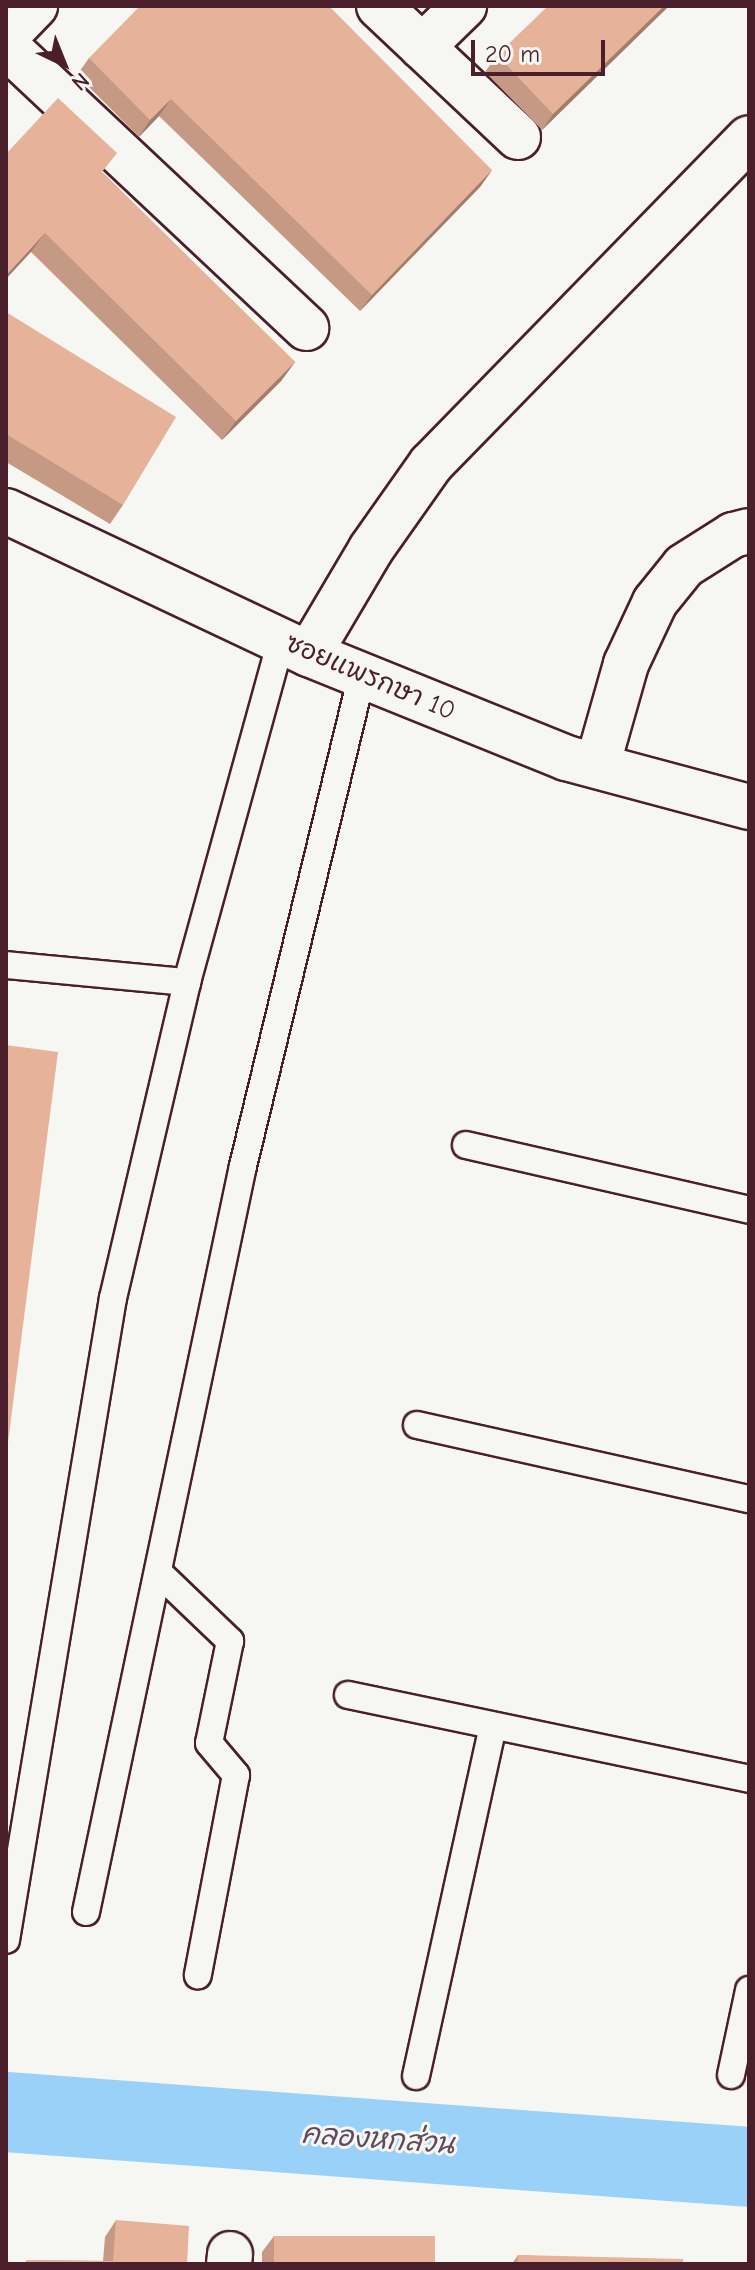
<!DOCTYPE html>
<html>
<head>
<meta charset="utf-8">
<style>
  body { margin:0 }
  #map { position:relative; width:755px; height:2270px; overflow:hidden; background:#f6f6f2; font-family:"Comic Neue","Playpen Sans Thai",sans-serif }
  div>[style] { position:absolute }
  .river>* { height:80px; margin:-40px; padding:0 40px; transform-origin:40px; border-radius:40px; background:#99d1f9 }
  .roads { filter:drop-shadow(2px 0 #4a1f2b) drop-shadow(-2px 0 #4a1f2b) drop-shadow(0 2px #4a1f2b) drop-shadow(0 -2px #4a1f2b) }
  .lane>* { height:26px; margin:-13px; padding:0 13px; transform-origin:13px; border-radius:13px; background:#f6f6f2 }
  .street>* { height:44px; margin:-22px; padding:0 22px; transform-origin:22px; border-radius:22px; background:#f6f6f2 }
  .secondary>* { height:44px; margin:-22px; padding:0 22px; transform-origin:22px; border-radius:22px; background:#f6f6f2 }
  .wall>* { inset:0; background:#c69984 }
  .shaded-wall>* { inset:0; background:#a17d6c }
  .building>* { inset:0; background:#e6b29a; transform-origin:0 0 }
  span { translate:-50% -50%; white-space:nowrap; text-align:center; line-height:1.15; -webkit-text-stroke:6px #f6f6f2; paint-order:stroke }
  .street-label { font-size:26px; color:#4a1f2b }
  .water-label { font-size:28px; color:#5e4c5e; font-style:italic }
  .frame { position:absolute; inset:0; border:8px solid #4a1f2b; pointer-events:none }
  .north { position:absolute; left:24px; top:24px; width:80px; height:80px; -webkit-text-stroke:6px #f6f6f2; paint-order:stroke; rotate:137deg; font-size:22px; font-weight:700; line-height:32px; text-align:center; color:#4a1f2b }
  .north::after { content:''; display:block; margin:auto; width:28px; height:36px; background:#4a1f2b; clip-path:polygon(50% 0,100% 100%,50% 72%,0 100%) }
  .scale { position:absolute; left:471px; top:40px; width:134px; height:36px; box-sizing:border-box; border:4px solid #4a1f2b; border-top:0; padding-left:10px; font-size:24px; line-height:28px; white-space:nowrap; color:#4a1f2b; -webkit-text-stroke:6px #f6f6f2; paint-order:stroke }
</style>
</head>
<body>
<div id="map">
  <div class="river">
    <div style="left:6px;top:2112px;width:745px;rotate:4.23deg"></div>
  </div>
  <div class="roads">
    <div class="lane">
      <div style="left:6px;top:965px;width:182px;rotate:5.4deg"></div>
      <div style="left:466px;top:1145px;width:290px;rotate:12.9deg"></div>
      <div style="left:417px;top:1425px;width:340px;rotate:12.6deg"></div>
      <div style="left:158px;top:1572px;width:100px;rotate:43.8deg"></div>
      <div style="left:230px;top:1641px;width:104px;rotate:101.6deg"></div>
      <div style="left:209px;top:1743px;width:42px;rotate:49.8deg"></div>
      <div style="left:236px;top:1775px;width:204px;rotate:100.8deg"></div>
      <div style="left:348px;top:1695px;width:410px;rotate:11.8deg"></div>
      <div style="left:86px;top:1912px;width:762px;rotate:-78.12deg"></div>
      <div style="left:243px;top:1166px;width:505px;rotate:-76.38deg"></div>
      <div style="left:6px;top:1940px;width:651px;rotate:-80.54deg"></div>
      <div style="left:113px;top:1298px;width:325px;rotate:-76.8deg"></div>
      <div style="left:187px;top:982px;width:354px;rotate:-74.6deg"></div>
      <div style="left:731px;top:2075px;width:87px;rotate:-78deg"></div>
      <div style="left:416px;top:2076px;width:358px;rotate:-77.6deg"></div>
    </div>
    <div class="street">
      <div style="left:379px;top:6px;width:191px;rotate:43.3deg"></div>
      <div style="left:6px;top:36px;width:42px;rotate:-46deg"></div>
      <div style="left:6px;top:46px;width:412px;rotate:43.2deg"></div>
      <div style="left:422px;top:47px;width:59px;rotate:-44.3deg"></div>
      <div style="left:309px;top:654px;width:122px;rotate:-59.4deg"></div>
      <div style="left:371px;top:549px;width:104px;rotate:-54.8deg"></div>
      <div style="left:431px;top:464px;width:455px;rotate:-45.7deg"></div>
      <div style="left:598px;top:763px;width:103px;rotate:-74.2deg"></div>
      <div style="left:626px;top:664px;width:68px;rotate:-64.9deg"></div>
      <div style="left:655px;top:602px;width:46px;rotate:-51.1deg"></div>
      <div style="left:684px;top:566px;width:58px;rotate:-32.3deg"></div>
      <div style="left:733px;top:535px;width:16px;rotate:-14deg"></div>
      <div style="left:229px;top:2264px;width:10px;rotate:-84deg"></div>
    </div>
    <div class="secondary">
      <div style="left:6px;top:511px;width:335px;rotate:25.3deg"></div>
      <div style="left:309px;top:654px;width:277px;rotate:22deg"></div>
      <div style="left:566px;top:758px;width:189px;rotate:15deg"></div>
    </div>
  </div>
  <div class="wall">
    <div style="clip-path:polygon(669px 6px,542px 130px,485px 72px,497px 55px)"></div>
    <div style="clip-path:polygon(89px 58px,492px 170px,480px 187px,360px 311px,159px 116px,139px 137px,77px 75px)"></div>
    <div style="clip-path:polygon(6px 154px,103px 173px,295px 362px,281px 381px,222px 440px,31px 252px)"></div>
    <div style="clip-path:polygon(6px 312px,123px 505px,110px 524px,6px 462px)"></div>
    <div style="clip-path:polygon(116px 2220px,187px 2264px,24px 2264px,27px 2260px,103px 2261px,105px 2237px)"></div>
    <div style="clip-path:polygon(274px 2236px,434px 2264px,262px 2264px,262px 2252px)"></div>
    <div style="clip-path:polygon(518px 2255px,683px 2264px,512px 2264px)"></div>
  </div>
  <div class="shaded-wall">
    <div style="clip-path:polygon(664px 6px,669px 6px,542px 130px,553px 114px)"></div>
    <div style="clip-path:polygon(171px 99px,159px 116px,139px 137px,150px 120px)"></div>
    <div style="clip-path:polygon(492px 170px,480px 187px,360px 311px,372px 295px)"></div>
    <div style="clip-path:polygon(45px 233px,31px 252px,6px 279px,6px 275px)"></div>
    <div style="clip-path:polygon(295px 362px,281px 381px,222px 440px,236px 421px)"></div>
  </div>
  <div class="building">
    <div style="clip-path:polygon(140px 6px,329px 6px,492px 170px,372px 295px,171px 99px,150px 120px,89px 58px)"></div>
    <div style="clip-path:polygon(548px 6px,664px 6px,553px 114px,497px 55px)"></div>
    <div style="clip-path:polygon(58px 98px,117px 153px,102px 172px,295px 362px,236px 421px,45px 233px,6px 275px,6px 154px)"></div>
    <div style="clip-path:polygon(6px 312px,176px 417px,123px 505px,6px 434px)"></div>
    <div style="clip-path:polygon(6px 1045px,58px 1052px,6px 1458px)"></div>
    <div style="clip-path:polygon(116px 2220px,189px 2226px,187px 2264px,27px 2264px,27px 2260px,113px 2261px)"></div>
    <div style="left:274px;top:2236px;width:161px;height:28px"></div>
    <div style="clip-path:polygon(518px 2255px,683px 2259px,683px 2264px,517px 2264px)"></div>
  </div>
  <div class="street-label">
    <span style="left:370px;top:678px;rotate:23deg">ซอยแพรกษา 10</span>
  </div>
  <div class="water-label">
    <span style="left:378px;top:2139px;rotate:4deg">คลองหกส่วน</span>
  </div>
  <div class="frame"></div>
  <div class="north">N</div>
  <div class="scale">20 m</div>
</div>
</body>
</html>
